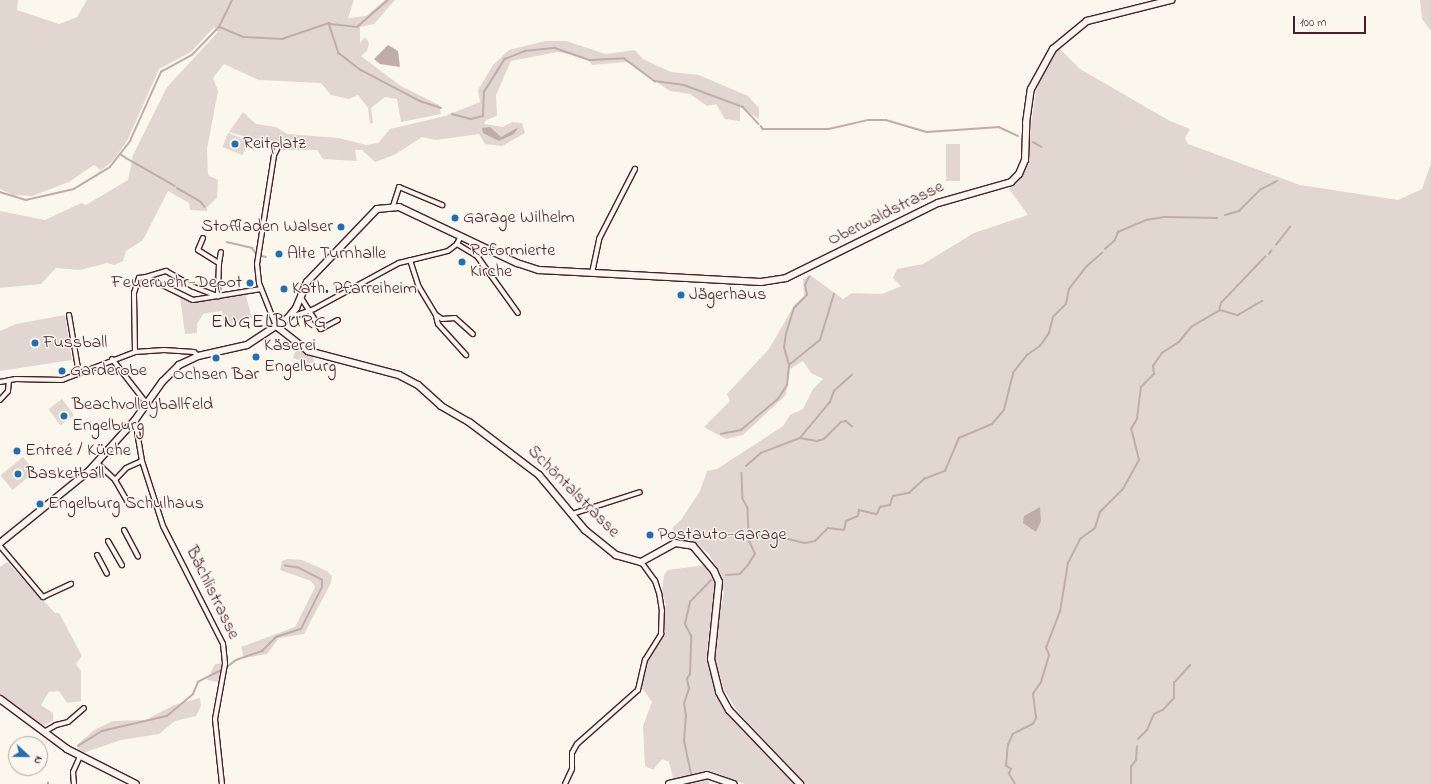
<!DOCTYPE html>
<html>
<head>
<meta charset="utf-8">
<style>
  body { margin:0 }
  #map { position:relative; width:1431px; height:784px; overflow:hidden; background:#fbf7ec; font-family:"Indie Flower",sans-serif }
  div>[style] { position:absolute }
  .green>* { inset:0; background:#e2d7d0; transform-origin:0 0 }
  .water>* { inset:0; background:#bfadaa }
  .stream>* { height:1.5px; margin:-0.75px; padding:0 0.75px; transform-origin:0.75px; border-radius:0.75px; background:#bfadaa }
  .roads { filter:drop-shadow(1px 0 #4a1f2b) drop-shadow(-1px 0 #4a1f2b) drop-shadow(0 1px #4a1f2b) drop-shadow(0 -1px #4a1f2b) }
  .street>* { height:4px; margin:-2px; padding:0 2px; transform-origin:2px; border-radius:2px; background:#fbf7ec }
  .secondary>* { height:6px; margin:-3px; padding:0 3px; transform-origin:3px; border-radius:3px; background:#fbf7ec }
  .dots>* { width:11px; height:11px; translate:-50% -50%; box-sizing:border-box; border:2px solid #fbf7ec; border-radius:50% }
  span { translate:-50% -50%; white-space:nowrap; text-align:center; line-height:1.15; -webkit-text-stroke:3px #fbf7ec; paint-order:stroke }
  .poi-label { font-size:18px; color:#4a1f2b }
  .left { translate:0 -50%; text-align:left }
  .right { translate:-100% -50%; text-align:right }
  .street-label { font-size:18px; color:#4a1f2b }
  .quarter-label { font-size:20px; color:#4a1f2b; letter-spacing:1px }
  .north { position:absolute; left:8px; top:736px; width:40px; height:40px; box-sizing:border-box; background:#fbf7ec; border:1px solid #b4a19f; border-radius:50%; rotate:112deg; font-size:11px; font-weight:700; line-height:16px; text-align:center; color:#4a1f2b }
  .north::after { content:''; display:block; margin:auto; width:14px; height:18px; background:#1f6fb2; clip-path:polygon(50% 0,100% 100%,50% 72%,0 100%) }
  .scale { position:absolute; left:1293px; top:16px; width:73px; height:18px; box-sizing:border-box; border:2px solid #4a1f2b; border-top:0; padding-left:5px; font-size:12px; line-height:14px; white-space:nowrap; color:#4a1f2b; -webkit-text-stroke:3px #fbf7ec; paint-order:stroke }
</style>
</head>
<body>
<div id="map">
  <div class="green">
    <div style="clip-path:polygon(0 0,18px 0,17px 10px,59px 24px,77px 17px,87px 0,354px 0,348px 18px,366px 16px,385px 0,395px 0,374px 24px,360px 27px,360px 43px,365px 37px,369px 43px,367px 51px,361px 56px,401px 86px,439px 105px,441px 114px,401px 122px,397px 99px,385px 97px,371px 108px,373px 123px,370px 124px,368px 108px,358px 95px,349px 99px,331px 95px,321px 83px,259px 80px,224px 64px,213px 78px,218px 91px,207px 149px,208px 175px,218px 180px,217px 198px,207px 207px,207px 211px,190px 210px,189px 203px,168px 191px,143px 240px,126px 251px,123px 261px,114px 265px,107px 263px,80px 270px,56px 268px,41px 284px,0 288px,0 211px,45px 220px,81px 203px,86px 205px,128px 180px,133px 155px,167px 87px,218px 32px,214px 27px,191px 52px,159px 69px,127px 141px,113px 161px,101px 170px,94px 165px,69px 182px,32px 196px,13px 195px,0 189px)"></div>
    <div style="clip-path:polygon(1420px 0,1431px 0,1431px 31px,1422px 19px)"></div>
    <div style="clip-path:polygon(545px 41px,566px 41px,606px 54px,635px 50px,643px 59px,671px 72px,699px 75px,748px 96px,759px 108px,759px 119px,740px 107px,740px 121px,725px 119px,716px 104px,707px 106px,690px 94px,670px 91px,627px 62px,592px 65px,587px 58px,558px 52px,511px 61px,496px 95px,497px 116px,486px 120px,484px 124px,503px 127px,512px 122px,522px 123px,525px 133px,502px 146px,485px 144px,479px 134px,436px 140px,422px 137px,394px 155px,375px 162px,362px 150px,355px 150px,357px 161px,323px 159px,317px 150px,282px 150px,279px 143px,275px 145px,229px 132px,243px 112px,256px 124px,276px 127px,287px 134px,339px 138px,366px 145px,378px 143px,390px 129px,445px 116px,480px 102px,478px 90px,493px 65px,509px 50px)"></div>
    <div style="clip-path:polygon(1059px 48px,1080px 69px,1170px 121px,1190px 129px,1185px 138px,1188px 144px,1300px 185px,1398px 200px,1422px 189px,1431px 163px,1431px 784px,806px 784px,738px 712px,724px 690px,712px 649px,724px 593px,720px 572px,708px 553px,692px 540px,671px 538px,673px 527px,681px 520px,700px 491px,707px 471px,717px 469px,783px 426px,790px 415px,803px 409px,813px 389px,823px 379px,811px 373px,803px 361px,790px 369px,786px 395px,743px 435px,726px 439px,704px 427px,730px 401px,727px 394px,769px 349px,795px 304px,804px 296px,803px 279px,810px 275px,843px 299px,852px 293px,882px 294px,901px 286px,893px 278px,897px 269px,923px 264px,974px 233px,1028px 215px,1009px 189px,1025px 171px,1036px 90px,1044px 70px)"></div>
    <div style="left:228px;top:133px;width:22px;height:15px;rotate:22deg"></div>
    <div style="left:946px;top:144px;width:14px;height:37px"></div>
    <div style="clip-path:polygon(245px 293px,252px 318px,224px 325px,222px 311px,213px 312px,203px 314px,197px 324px,197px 333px,185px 334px,180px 296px,192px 298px)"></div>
    <div style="clip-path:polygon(65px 315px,72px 360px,0 371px,0 331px,16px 324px)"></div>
    <div style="clip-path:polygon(296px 348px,313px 356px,314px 362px,309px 364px,293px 358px)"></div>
    <div style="left:62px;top:399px;width:20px;height:17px;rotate:53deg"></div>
    <div style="left:23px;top:457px;width:19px;height:29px;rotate:51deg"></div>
    <div style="clip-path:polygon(288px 559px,302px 560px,327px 571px,332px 576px,331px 583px,304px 634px,279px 638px,267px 654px,244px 658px,241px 647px,295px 627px,315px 587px,311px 581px,280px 570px,282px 561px)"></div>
    <div style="clip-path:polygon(7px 562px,55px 613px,59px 613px,82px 656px,76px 664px,81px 671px,81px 701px,67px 703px,59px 691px,49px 692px,41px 705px,53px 713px,53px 721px,41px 727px,0 696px,0 567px)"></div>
    <div style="clip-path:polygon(705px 565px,712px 575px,716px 589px,707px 648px,712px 680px,722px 703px,746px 733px,795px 784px,745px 784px,708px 770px,709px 784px,665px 784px,673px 778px,669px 762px,662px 759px,653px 770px,645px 766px,643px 726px,652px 702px,642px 688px,644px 674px,666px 605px,662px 592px,664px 575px,668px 570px)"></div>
    <div style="clip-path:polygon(223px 663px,219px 682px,207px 680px,215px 664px)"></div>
    <div style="clip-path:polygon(200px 698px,201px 706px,196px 716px,175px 721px,159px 734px,121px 740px,80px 754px,77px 745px,94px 730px,113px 721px,146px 720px,174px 705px)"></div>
  </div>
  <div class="water">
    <div style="clip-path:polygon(388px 45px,398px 51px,400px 67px,380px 64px,374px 59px)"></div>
    <div style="clip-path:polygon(490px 127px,501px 137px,519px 127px,514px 134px,499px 141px,483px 133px,482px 128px)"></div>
    <div style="clip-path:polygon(1040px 507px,1041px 521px,1036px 532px,1023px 523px,1024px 516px)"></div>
  </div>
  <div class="stream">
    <div style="left:330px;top:24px;width:27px;rotate:6deg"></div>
    <div style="left:357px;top:27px;width:41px;rotate:-41.1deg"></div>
    <div style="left:220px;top:27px;width:26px;rotate:23deg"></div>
    <div style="left:244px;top:37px;width:38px;rotate:3deg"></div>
    <div style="left:282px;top:39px;width:50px;rotate:-18.8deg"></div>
    <div style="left:329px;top:23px;width:32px;rotate:72deg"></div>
    <div style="left:339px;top:53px;width:28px;rotate:38deg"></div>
    <div style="left:361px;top:70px;width:67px;rotate:27.7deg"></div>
    <div style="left:420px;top:101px;width:22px;rotate:18deg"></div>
    <div style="left:452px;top:114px;width:20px;rotate:15deg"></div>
    <div style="left:471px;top:119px;width:12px;rotate:-14deg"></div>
    <div style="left:483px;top:116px;width:24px;rotate:-88deg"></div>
    <div style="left:484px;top:92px;width:39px;rotate:-58deg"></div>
    <div style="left:505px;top:59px;width:22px;rotate:-22deg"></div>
    <div style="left:525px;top:51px;width:30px;rotate:-6deg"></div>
    <div style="left:555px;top:48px;width:37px;rotate:19deg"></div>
    <div style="left:590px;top:60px;width:34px;rotate:-3deg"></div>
    <div style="left:624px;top:58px;width:39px;rotate:37deg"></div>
    <div style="left:655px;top:81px;width:29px;rotate:8deg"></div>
    <div style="left:684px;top:85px;width:63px;rotate:20.4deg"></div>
    <div style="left:743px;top:107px;width:23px;rotate:47deg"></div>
    <div style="left:761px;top:126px;width:4px;rotate:56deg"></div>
    <div style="left:763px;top:129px;width:66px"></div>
    <div style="left:829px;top:129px;width:40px;rotate:-13deg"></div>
    <div style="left:868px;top:120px;width:18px"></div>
    <div style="left:886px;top:120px;width:43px;rotate:16.3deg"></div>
    <div style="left:927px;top:132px;width:72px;rotate:-4deg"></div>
    <div style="left:999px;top:127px;width:21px;rotate:25deg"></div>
    <div style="left:1033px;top:142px;width:10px;rotate:29deg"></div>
    <div style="left:120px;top:154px;width:6px;rotate:31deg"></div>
    <div style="left:126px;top:158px;width:56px;rotate:29.7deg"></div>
    <div style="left:177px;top:188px;width:28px;rotate:30deg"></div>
    <div style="left:201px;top:202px;width:6px;rotate:51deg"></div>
    <div style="left:0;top:192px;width:27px;rotate:17deg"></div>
    <div style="left:26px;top:200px;width:49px;rotate:-12.9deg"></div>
    <div style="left:74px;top:189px;width:42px;rotate:-31.4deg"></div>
    <div style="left:110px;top:167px;width:33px;rotate:-52deg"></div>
    <div style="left:130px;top:141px;width:76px;rotate:-65.8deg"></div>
    <div style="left:161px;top:72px;width:35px;rotate:-29deg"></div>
    <div style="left:192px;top:55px;width:39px;rotate:-46deg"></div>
    <div style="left:219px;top:27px;width:30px;rotate:-64deg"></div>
    <div style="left:1225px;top:215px;width:15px;rotate:-16deg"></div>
    <div style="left:1239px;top:211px;width:30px;rotate:-45deg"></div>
    <div style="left:1260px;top:190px;width:19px;rotate:-28deg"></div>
    <div style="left:227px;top:242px;width:26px;rotate:13deg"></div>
    <div style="left:252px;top:248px;width:8px;rotate:50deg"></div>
    <div style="left:1276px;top:245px;width:23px;rotate:-52deg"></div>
    <div style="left:1105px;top:249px;width:13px;rotate:-42deg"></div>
    <div style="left:1115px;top:240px;width:9px;rotate:-69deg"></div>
    <div style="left:1118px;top:232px;width:30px;rotate:-23deg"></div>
    <div style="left:1146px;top:220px;width:20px;rotate:-9deg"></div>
    <div style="left:1166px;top:217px;width:51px;rotate:1.1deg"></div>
    <div style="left:1269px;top:254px;width:4px;rotate:-56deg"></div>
    <div style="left:262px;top:256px;width:4px;rotate:14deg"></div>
    <div style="left:1220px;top:310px;width:19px;rotate:16deg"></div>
    <div style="left:1238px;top:315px;width:28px;rotate:-30deg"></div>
    <div style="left:789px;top:365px;width:18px;rotate:-106deg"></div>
    <div style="left:784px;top:348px;width:14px;rotate:-82deg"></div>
    <div style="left:786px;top:334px;width:27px;rotate:-73deg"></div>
    <div style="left:794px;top:308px;width:18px;rotate:-45deg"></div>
    <div style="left:807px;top:295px;width:10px;rotate:-101deg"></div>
    <div style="left:805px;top:285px;width:9px;rotate:-63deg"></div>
    <div style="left:721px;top:434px;width:20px;rotate:-11deg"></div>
    <div style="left:741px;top:430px;width:48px;rotate:-40deg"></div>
    <div style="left:778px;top:399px;width:17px;rotate:-57deg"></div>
    <div style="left:787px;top:385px;width:20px;rotate:-84deg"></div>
    <div style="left:789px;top:365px;width:40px;rotate:-39deg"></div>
    <div style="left:820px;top:340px;width:48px;rotate:-73.1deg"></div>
    <div style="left:800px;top:438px;width:17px;rotate:10deg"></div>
    <div style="left:817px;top:441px;width:7px;rotate:-16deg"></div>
    <div style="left:824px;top:439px;width:24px;rotate:-45deg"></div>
    <div style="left:841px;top:422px;width:5px;rotate:-11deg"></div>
    <div style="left:846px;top:421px;width:8px;rotate:40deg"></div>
    <div style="left:746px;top:466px;width:20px;rotate:-41deg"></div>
    <div style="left:761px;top:453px;width:42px;rotate:-21deg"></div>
    <div style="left:800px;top:438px;width:47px;rotate:-50.2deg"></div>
    <div style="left:830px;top:402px;width:12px;rotate:-70deg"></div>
    <div style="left:834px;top:391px;width:24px;rotate:-42deg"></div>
    <div style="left:742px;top:473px;width:26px;rotate:88deg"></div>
    <div style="left:743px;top:499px;width:10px;rotate:61deg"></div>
    <div style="left:748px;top:508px;width:25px;rotate:88deg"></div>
    <div style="left:749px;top:533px;width:5px;rotate:37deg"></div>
    <div style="left:726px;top:575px;width:14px;rotate:-4deg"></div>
    <div style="left:740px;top:574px;width:12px;rotate:-48deg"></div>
    <div style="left:748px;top:565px;width:13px;rotate:-58deg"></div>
    <div style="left:755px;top:554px;width:14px;rotate:-115deg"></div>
    <div style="left:749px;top:541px;width:6px;rotate:-51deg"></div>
    <div style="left:753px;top:536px;width:9px;rotate:-6deg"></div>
    <div style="left:762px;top:535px;width:7px;rotate:34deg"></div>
    <div style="left:768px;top:539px;width:20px"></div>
    <div style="left:788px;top:539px;width:18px;rotate:13deg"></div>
    <div style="left:806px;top:543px;width:9px;rotate:-13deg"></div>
    <div style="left:815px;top:541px;width:18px;rotate:-45deg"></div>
    <div style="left:828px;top:528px;width:16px;rotate:7deg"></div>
    <div style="left:844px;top:530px;width:9px;rotate:-77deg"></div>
    <div style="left:846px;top:521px;width:13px;rotate:-23deg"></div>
    <div style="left:858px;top:516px;width:6px;rotate:-81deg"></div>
    <div style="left:859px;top:510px;width:18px;rotate:13deg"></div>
    <div style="left:877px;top:514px;width:8px;rotate:-67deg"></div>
    <div style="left:880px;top:507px;width:10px;rotate:-11deg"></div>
    <div style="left:890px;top:505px;width:9px;rotate:-72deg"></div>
    <div style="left:893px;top:496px;width:16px;rotate:-11deg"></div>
    <div style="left:909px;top:493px;width:21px;rotate:-43deg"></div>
    <div style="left:924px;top:479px;width:22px;rotate:-21deg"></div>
    <div style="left:945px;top:471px;width:36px;rotate:-67deg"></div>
    <div style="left:959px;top:438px;width:36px;rotate:-23deg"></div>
    <div style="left:992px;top:424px;width:18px;rotate:-49deg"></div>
    <div style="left:1004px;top:410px;width:38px;rotate:-76deg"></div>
    <div style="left:1013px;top:373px;width:23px;rotate:-52deg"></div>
    <div style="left:1027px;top:355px;width:16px;rotate:-35deg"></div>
    <div style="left:1040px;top:346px;width:16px;rotate:-55deg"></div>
    <div style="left:1049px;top:333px;width:16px;rotate:-76deg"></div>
    <div style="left:1053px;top:317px;width:18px;rotate:-45deg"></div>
    <div style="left:1066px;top:304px;width:15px;rotate:-79deg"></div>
    <div style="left:1069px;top:289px;width:29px;rotate:-52deg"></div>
    <div style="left:1087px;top:266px;width:20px;rotate:-41deg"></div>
    <div style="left:227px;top:667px;width:11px;rotate:-38deg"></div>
    <div style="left:236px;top:660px;width:28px;rotate:-19deg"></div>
    <div style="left:262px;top:651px;width:20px;rotate:-45deg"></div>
    <div style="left:276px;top:637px;width:26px;rotate:-18deg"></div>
    <div style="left:301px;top:629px;width:47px;rotate:-63.4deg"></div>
    <div style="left:322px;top:587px;width:7px;rotate:-90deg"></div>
    <div style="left:322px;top:580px;width:27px;rotate:-153deg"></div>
    <div style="left:298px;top:568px;width:13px;rotate:-171deg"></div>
    <div style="left:1138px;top:739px;width:13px;rotate:-45deg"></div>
    <div style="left:1147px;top:730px;width:17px;rotate:-66deg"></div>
    <div style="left:1154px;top:714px;width:10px;rotate:-24deg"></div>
    <div style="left:1163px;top:710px;width:16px;rotate:-47deg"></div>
    <div style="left:1174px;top:698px;width:15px;rotate:-90deg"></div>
    <div style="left:1174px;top:683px;width:24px;rotate:-48deg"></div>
    <div style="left:78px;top:746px;width:28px;rotate:-32deg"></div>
    <div style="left:102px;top:731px;width:67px;rotate:-13deg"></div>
    <div style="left:167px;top:716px;width:34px;rotate:-40deg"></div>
    <div style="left:193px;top:694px;width:13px;rotate:-67deg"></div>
    <div style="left:198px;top:682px;width:27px;rotate:-27deg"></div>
    <div style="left:691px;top:774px;width:33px;rotate:-102deg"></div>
    <div style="left:684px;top:742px;width:26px;rotate:-86deg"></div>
    <div style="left:686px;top:716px;width:12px;rotate:-99deg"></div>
    <div style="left:684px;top:704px;width:16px;rotate:-72deg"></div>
    <div style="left:689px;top:689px;width:10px;rotate:-101deg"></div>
    <div style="left:687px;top:679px;width:6px;rotate:-59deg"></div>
    <div style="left:690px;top:674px;width:38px;rotate:-88deg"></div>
    <div style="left:691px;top:636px;width:13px;rotate:-117deg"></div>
    <div style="left:685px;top:624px;width:23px;rotate:-77deg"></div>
    <div style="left:690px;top:602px;width:30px;rotate:-46deg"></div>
    <div style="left:48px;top:784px;width:1px;rotate:-90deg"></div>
    <div style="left:1015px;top:784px;width:12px;rotate:-121deg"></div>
    <div style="left:1009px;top:774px;width:5px;rotate:-68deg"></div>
    <div style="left:1011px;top:769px;width:6px;rotate:-149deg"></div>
    <div style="left:1006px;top:766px;width:21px;rotate:-85deg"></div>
    <div style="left:1008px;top:745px;width:12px;rotate:-66deg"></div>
    <div style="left:1013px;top:734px;width:22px;rotate:-27deg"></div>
    <div style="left:1033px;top:724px;width:7px;rotate:-63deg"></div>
    <div style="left:1036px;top:718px;width:24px;rotate:-97deg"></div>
    <div style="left:1033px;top:694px;width:14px;rotate:-56deg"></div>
    <div style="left:1041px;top:682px;width:28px;rotate:-73deg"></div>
    <div style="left:1049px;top:655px;width:8px;rotate:-113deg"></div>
    <div style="left:1046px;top:648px;width:39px;rotate:-69deg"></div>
    <div style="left:1060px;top:612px;width:50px;rotate:-80.7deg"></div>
    <div style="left:1068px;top:563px;width:27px;rotate:-63deg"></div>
    <div style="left:1080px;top:539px;width:19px;rotate:-36deg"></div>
    <div style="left:1095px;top:528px;width:17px;rotate:-73deg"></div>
    <div style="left:1100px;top:512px;width:33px;rotate:-45deg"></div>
    <div style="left:1123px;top:489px;width:33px;rotate:-61deg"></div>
    <div style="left:1139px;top:460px;width:32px;rotate:-104deg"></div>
    <div style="left:1131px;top:429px;width:12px;rotate:-59deg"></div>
    <div style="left:1137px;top:419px;width:32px;rotate:-83deg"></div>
    <div style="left:1141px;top:387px;width:18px;rotate:-45deg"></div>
    <div style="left:1154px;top:374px;width:8px;rotate:-97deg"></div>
    <div style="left:1153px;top:366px;width:16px;rotate:-55deg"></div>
    <div style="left:1162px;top:353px;width:20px;rotate:-33deg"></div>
    <div style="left:1179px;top:342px;width:19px;rotate:-51deg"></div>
    <div style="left:1191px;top:327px;width:32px;rotate:-30deg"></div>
    <div style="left:1219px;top:311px;width:8px;rotate:-76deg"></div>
    <div style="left:1221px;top:303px;width:64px;rotate:-46.3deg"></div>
    <div style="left:1131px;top:784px;width:17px;rotate:-90deg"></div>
    <div style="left:1131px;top:767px;width:9px;rotate:-54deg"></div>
    <div style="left:1136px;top:760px;width:13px;rotate:-86deg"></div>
  </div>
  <div class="roads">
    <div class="street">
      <div style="left:393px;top:206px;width:20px;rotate:-72deg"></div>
      <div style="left:399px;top:187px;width:47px;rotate:22.7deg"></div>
      <div style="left:461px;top:236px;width:9px;rotate:117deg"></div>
      <div style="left:457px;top:244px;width:23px;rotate:31deg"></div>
      <div style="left:477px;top:256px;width:70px;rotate:54.3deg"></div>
      <div style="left:203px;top:238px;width:13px;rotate:113deg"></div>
      <div style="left:198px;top:250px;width:25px;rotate:32deg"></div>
      <div style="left:219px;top:263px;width:32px;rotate:92deg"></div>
      <div style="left:410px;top:260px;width:28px;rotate:72deg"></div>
      <div style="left:419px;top:287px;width:33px;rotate:59deg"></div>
      <div style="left:436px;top:315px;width:7px;rotate:34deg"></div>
      <div style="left:442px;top:319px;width:13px;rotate:-4deg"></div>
      <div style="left:455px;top:318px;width:24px;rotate:42deg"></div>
      <div style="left:219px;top:263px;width:11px;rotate:-80deg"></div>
      <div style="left:592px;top:273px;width:35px;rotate:-78deg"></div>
      <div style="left:599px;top:239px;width:79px;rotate:-62.8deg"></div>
      <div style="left:146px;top:277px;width:21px;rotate:-17deg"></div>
      <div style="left:166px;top:271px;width:32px;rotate:30deg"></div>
      <div style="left:194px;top:287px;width:26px;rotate:21deg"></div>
      <div style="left:300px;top:296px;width:39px;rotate:58deg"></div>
      <div style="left:321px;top:329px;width:19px;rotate:-28deg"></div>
      <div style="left:292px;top:314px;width:5px;rotate:11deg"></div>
      <div style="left:297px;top:315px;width:18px;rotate:-19deg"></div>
      <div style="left:314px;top:309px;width:97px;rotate:-28.4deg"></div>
      <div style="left:399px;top:263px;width:50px;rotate:-13.8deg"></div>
      <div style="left:448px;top:251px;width:11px;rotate:-38deg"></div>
      <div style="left:69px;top:315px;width:60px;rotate:80.4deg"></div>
      <div style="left:436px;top:316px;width:8px;rotate:76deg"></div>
      <div style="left:438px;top:324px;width:42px;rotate:47.9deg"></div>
      <div style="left:276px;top:326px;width:46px;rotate:-111.6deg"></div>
      <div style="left:259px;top:283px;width:19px;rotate:-96deg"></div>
      <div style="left:257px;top:264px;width:110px;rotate:-81.1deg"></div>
      <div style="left:274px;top:155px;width:9px;rotate:-63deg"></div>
      <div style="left:135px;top:352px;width:59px;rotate:-91deg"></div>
      <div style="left:134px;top:293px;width:16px;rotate:-72deg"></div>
      <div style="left:139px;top:278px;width:7px;rotate:-8deg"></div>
      <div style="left:146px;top:277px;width:52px;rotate:26.1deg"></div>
      <div style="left:193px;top:300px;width:69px;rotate:-9.2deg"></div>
      <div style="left:112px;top:359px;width:57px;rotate:52.1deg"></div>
      <div style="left:0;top:382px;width:16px;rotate:-11deg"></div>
      <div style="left:16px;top:379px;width:46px;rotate:1.2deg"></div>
      <div style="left:62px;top:380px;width:78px;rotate:-21deg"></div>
      <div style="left:135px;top:352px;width:29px;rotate:-4deg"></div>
      <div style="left:164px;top:350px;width:30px;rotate:4deg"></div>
      <div style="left:194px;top:352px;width:6px;rotate:45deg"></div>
      <div style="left:0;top:400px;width:12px;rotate:-48deg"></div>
      <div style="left:8px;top:391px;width:11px;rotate:-85deg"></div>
      <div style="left:135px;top:420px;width:42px;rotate:80.3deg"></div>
      <div style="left:142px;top:461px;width:68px;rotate:72.1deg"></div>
      <div style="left:163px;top:526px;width:132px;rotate:63deg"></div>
      <div style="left:223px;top:644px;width:20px;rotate:84deg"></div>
      <div style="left:225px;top:664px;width:56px;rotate:100.3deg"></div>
      <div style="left:215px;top:719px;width:65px;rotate:83.9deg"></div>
      <div style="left:97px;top:463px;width:25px;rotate:43deg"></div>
      <div style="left:115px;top:480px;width:30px;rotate:60deg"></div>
      <div style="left:115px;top:480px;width:16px;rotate:-47deg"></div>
      <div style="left:126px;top:468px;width:17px;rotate:-24deg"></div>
      <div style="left:572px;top:514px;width:71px;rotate:-17.9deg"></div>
      <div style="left:124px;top:530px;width:30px;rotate:62deg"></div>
      <div style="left:108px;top:541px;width:28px;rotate:60deg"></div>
      <div style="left:0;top:546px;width:67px;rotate:49.9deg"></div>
      <div style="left:43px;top:597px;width:31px;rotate:-25deg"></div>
      <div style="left:97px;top:555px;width:21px;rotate:62deg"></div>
      <div style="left:44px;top:732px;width:14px;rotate:-30deg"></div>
      <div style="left:56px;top:725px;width:12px;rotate:-14deg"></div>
      <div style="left:68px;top:722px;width:21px;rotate:-41deg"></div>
      <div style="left:74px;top:784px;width:12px;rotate:-95deg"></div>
      <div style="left:73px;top:772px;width:17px;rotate:-66deg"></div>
      <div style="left:565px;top:784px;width:17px;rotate:-65deg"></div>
      <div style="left:572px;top:769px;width:16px;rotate:-90deg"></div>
      <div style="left:572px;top:753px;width:10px;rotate:-61deg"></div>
      <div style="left:577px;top:744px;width:81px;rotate:-41.5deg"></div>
      <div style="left:638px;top:690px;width:31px;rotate:-77deg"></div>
      <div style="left:645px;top:660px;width:31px;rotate:-58deg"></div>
      <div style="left:661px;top:634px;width:23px;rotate:-88deg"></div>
      <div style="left:662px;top:611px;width:18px;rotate:-99deg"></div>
      <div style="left:659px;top:593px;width:13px;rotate:-108deg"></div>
      <div style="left:655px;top:581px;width:24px;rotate:-126deg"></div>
    </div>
    <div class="secondary">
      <div style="left:276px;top:326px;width:41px;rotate:38deg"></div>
      <div style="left:308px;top:351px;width:94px;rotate:14.8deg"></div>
      <div style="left:399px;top:375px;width:21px;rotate:28deg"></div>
      <div style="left:418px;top:385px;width:31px;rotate:42deg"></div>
      <div style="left:441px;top:406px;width:32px;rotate:30deg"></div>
      <div style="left:469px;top:422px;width:88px;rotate:37.1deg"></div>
      <div style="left:539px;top:475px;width:72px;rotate:50.1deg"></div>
      <div style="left:585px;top:530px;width:40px;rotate:39deg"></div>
      <div style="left:616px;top:555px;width:26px;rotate:16deg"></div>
      <div style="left:641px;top:562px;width:39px;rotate:-29deg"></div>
      <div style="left:675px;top:543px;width:18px;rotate:9deg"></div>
      <div style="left:693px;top:546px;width:33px;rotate:50deg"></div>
      <div style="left:714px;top:571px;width:12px;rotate:66deg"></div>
      <div style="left:719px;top:582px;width:77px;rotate:95.9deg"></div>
      <div style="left:711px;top:659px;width:34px;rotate:76deg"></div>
      <div style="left:719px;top:692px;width:21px;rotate:61deg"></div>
      <div style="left:729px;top:710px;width:103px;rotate:46.2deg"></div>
      <div style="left:0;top:543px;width:114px;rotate:-39deg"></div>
      <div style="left:89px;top:471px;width:69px;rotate:-48deg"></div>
      <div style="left:135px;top:420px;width:47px;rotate:-54.6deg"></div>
      <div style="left:162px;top:382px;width:24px;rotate:-45deg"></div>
      <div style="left:179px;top:365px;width:21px;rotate:-25deg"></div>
      <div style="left:198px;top:356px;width:50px;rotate:-12.7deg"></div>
      <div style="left:247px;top:345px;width:49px;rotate:-33.4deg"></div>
      <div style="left:288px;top:318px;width:13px;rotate:-51deg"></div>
      <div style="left:296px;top:308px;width:28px;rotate:-67deg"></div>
      <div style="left:307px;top:282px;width:101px;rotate:-46.2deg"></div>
      <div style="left:377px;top:209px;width:22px;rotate:-5deg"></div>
      <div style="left:399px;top:207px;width:131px;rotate:25.4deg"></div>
      <div style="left:517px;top:263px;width:23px;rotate:18deg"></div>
      <div style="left:539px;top:270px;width:222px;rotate:3.1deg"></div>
      <div style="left:761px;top:282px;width:25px;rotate:-9deg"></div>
      <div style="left:786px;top:278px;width:169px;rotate:-26.3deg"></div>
      <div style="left:938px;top:203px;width:76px;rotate:-16deg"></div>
      <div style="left:1011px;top:182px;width:11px;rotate:-45deg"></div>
      <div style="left:1019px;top:174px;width:15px;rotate:-67deg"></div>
      <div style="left:1025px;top:160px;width:37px;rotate:-88deg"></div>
      <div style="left:1026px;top:123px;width:34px;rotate:-82deg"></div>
      <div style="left:1031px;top:89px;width:46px;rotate:-61.2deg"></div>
      <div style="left:1053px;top:49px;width:44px;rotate:-39.5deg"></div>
      <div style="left:1087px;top:21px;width:87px;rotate:-14deg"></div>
      <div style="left:0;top:699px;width:84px;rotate:36.7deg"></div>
      <div style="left:67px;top:749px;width:77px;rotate:26.9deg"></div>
      <div style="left:669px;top:784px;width:39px;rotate:-13deg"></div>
      <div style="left:707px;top:775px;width:28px;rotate:19deg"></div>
    </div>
  </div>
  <div class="dots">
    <div style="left:235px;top:144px;background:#1f6fb2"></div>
    <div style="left:455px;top:218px;background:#1f6fb2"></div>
    <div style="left:341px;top:227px;background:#1f6fb2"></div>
    <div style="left:279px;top:254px;background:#1f6fb2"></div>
    <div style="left:462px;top:262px;background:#1f6fb2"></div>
    <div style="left:250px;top:283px;background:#1f6fb2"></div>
    <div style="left:284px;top:289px;background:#1f6fb2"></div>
    <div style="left:681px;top:295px;background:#1f6fb2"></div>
    <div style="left:35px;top:343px;background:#1f6fb2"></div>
    <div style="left:256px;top:357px;background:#1f6fb2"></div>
    <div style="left:216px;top:358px;background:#1f6fb2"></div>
    <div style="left:62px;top:371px;background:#1f6fb2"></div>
    <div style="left:64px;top:416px;background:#1f6fb2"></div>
    <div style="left:17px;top:451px;background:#1f6fb2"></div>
    <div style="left:18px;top:474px;background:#1f6fb2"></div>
    <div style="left:40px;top:504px;background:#1f6fb2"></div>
    <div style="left:650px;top:535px;background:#1f6fb2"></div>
  </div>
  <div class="poi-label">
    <span class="left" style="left:243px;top:144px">Reitplatz</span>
    <span class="left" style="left:463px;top:218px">Garage Wilhelm</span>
    <span class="right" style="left:333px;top:227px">Stoffladen Walser</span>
    <span class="left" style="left:470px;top:262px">Reformierte<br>Kirche</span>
    <span class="left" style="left:287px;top:254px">Alte Turnhalle</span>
    <span class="right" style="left:242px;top:283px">Feuerwehr-Depot</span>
    <span class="left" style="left:292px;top:289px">Kath. Pfarreiheim</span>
    <span class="left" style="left:689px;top:295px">Jägerhaus</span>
    <span class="left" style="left:43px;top:343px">Fussball</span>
    <span class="left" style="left:264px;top:357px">Käserei<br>Engelburg</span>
    <span class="left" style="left:70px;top:371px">Garderobe</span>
    <span style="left:216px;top:375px">Ochsen Bar</span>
    <span class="left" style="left:72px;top:416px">Beachvolleyballfeld<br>Engelburg</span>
    <span class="left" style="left:25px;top:451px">Entreé / Küche</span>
    <span class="left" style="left:26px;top:474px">Basketball</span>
    <span class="left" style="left:48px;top:504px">Engelburg Schulhaus</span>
    <span class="left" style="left:658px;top:535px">Postauto-Garage</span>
  </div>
  <div class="street-label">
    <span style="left:886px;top:214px;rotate:-26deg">Oberwaldstrasse</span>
    <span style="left:573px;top:492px;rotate:45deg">Schöntalstrasse</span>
    <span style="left:212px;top:593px;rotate:64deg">Bächlistrasse</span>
  </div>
  <div class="quarter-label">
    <span style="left:269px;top:322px">ENGELBURG</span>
  </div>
  <div class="north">N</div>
  <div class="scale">100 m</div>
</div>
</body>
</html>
